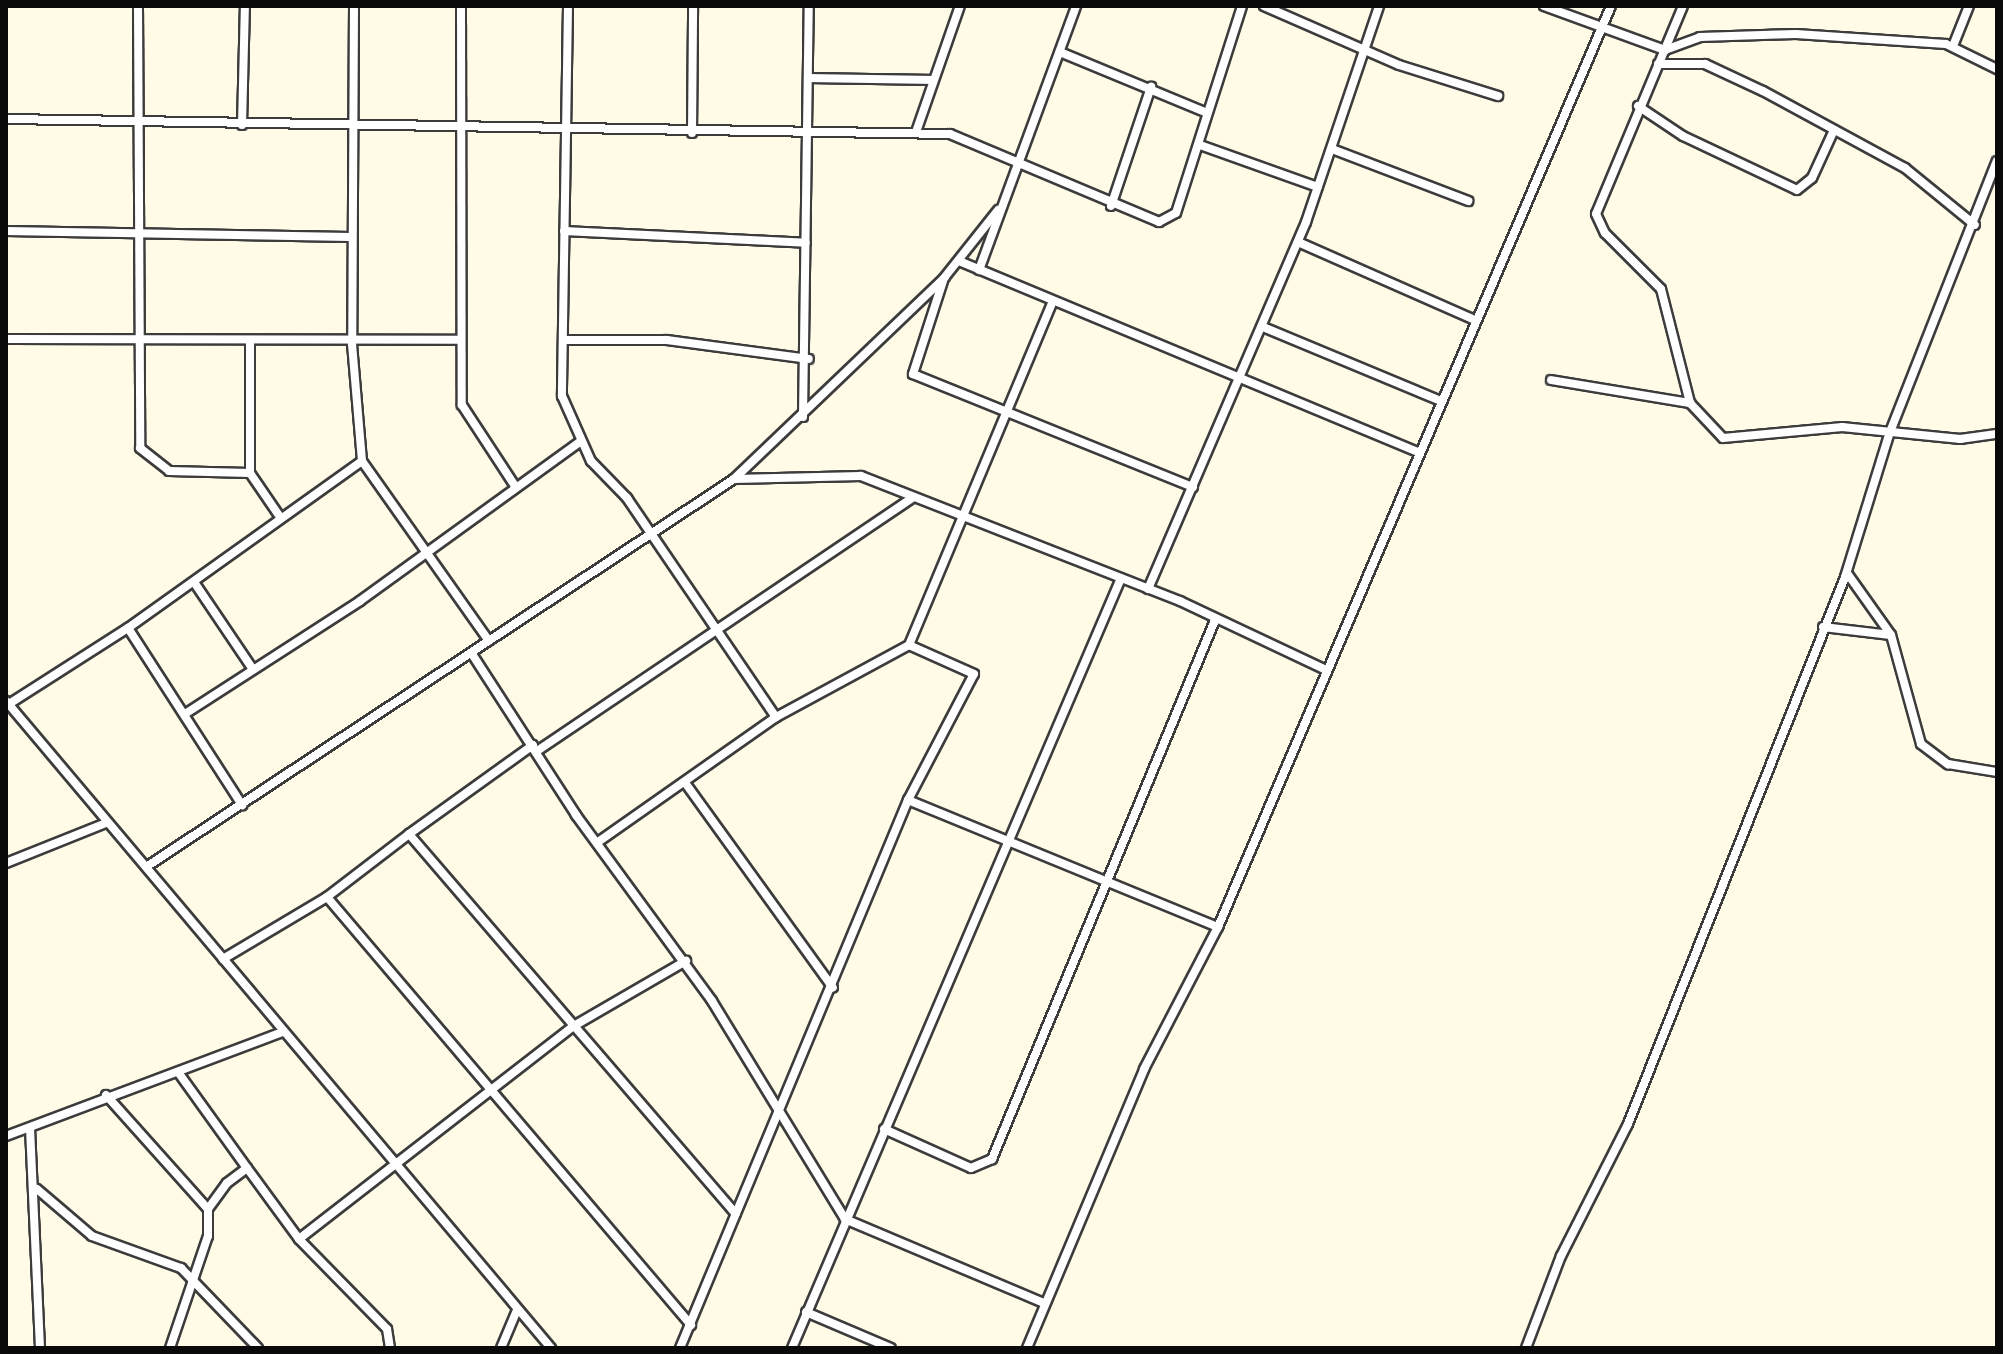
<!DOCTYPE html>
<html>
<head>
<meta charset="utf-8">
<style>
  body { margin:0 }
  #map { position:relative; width:2003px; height:1354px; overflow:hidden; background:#fffbe6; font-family:"Roboto Serif",serif }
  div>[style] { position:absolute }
  .roads { filter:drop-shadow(2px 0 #3c3c3c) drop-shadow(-2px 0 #3c3c3c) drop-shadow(0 2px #3c3c3c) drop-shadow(0 -2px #3c3c3c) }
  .minor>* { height:8px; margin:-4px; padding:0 4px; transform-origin:4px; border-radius:4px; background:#fff }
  span { translate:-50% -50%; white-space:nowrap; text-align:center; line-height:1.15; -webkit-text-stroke:8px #fff; paint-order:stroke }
  .frame { position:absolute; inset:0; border:8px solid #090909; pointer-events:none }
</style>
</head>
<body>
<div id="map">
  <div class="roads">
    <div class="minor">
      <div style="left:138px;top:6px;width:442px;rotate:89.7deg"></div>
      <div style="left:140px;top:448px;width:37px;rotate:38deg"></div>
      <div style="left:169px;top:471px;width:81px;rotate:1.4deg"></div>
      <div style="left:354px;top:6px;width:338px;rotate:90.3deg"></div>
      <div style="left:352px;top:344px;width:117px;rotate:85.1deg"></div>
      <div style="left:362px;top:461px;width:220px;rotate:54.8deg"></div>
      <div style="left:461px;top:6px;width:399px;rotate:89.9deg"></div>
      <div style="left:462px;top:405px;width:97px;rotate:56.8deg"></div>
      <div style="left:568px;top:6px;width:390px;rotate:90.9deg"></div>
      <div style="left:562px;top:396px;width:71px;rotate:66deg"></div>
      <div style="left:591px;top:461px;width:52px;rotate:45.8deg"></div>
      <div style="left:627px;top:498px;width:265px;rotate:55.8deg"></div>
      <div style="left:1264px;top:6px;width:147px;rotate:23.6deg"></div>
      <div style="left:1399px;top:65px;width:104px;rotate:17.4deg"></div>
      <div style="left:1544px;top:6px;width:129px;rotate:20deg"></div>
      <div style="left:1665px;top:50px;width:37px;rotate:-20deg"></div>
      <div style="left:1700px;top:37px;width:96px;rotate:-1.8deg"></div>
      <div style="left:1796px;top:34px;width:150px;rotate:3.8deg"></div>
      <div style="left:1946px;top:44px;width:57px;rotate:26.1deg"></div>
      <div style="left:1683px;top:6px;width:225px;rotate:112.7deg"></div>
      <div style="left:1596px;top:214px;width:21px;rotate:65deg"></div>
      <div style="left:1605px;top:233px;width:79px;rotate:45deg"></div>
      <div style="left:1661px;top:289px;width:118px;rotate:75.7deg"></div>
      <div style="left:1690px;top:403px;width:48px;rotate:46.7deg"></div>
      <div style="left:1723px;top:438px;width:120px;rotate:-5.3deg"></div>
      <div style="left:1842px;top:427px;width:119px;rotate:5.8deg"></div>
      <div style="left:1960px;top:439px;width:37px;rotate:-8deg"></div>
      <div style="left:1953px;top:46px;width:43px;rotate:-68.2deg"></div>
      <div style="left:1060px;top:52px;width:159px;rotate:22.5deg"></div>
      <div style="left:1658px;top:64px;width:47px"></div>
      <div style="left:1705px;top:64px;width:64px;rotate:25deg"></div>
      <div style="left:1763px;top:91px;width:162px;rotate:28.5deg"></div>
      <div style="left:1905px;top:168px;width:90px;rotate:39.2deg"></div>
      <div style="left:811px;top:78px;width:121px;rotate:0.9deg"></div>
      <div style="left:1638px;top:106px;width:54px;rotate:33.7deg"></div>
      <div style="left:1683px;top:136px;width:126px;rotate:25.3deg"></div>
      <div style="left:1797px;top:190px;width:19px;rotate:-39deg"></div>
      <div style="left:1812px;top:178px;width:53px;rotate:-65.4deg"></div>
      <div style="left:6px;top:119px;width:944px;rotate:0.91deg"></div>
      <div style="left:950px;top:134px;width:227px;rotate:22.8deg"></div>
      <div style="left:1159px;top:222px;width:19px;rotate:-28deg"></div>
      <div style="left:1176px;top:213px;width:217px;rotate:-72.3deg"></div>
      <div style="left:242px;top:125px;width:119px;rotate:-88.6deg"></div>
      <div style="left:916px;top:132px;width:133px;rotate:-70.8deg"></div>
      <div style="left:692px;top:133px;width:127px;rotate:-89.5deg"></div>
      <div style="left:1200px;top:145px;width:125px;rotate:19.6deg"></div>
      <div style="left:1332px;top:149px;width:146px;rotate:20.9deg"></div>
      <div style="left:1111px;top:206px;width:126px;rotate:-71.4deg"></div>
      <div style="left:6px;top:231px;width:344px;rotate:1deg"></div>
      <div style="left:564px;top:231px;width:242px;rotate:2.8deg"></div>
      <div style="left:1298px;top:242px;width:193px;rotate:23.8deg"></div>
      <div style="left:959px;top:261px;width:496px;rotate:22.6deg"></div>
      <div style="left:979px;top:270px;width:281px;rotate:-69.8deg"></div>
      <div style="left:943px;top:281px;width:98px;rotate:107.9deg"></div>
      <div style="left:913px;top:374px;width:302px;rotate:22deg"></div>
      <div style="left:1263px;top:327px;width:193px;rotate:22.6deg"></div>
      <div style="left:6px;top:339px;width:452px;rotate:0.1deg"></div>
      <div style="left:563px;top:340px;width:104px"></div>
      <div style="left:667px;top:340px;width:143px;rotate:7.6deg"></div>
      <div style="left:250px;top:342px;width:131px;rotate:90deg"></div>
      <div style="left:250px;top:473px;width:53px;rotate:55.7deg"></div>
      <div style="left:1551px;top:380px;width:141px;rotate:9.4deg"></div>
      <div style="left:803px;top:417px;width:411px;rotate:-89.2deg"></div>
      <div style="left:734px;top:479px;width:127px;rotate:-1.4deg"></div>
      <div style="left:861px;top:476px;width:343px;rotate:21.4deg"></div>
      <div style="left:1180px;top:601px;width:159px;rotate:25.3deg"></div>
      <div style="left:1847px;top:573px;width:76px;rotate:54.6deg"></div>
      <div style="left:1891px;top:635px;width:113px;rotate:74.6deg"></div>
      <div style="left:1921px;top:744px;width:34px;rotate:37deg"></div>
      <div style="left:1948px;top:764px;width:50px;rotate:9.3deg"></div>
      <div style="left:194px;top:582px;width:104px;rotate:56deg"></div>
      <div style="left:1148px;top:589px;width:400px;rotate:-66.7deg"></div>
      <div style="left:1306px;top:222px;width:228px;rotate:-71.3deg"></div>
      <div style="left:1823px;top:627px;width:68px;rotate:6.7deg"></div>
      <div style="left:128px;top:628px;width:287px;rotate:-35.5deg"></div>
      <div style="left:472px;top:654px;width:192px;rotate:57.1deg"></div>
      <div style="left:576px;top:815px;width:230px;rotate:53.8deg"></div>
      <div style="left:712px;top:1001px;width:255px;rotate:58.6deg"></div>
      <div style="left:845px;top:1219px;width:216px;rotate:22.9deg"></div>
      <div style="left:6px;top:701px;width:846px;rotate:49.89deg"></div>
      <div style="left:9px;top:704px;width:141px;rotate:-32.6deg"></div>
      <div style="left:128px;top:628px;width:211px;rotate:57.2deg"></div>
      <div style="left:188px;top:712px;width:205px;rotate:-32.8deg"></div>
      <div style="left:360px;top:601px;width:271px;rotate:-35.9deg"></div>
      <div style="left:533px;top:745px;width:153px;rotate:144.3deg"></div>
      <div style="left:409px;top:834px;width:501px;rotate:49.29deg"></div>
      <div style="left:537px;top:751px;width:451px;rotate:-34deg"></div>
      <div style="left:686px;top:784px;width:251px;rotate:54.2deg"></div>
      <div style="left:908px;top:800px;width:335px;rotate:22.3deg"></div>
      <div style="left:598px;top:842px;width:218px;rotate:-35.1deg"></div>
      <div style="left:776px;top:717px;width:151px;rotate:-28.4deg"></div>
      <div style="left:6px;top:863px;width:108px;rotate:-21.8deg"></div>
      <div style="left:146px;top:867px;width:704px;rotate:-33.42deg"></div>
      <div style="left:734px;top:479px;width:291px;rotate:-43.7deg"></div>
      <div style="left:944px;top:278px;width:87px;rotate:-51.5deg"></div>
      <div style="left:327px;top:897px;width:562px;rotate:49.62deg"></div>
      <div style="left:223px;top:959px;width:121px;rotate:-30.8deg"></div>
      <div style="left:327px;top:897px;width:103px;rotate:-37.5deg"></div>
      <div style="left:178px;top:1072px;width:118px;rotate:54.3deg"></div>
      <div style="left:106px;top:1095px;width:153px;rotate:48.2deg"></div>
      <div style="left:30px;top:1128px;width:220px;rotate:87.4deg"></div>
      <div style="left:884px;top:1129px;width:95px;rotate:24.1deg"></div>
      <div style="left:971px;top:1168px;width:23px;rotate:-23deg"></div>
      <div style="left:992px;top:1159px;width:583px;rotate:-67.52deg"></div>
      <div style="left:6px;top:1136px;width:296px;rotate:-20.6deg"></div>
      <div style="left:37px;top:1189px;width:72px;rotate:40.5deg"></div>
      <div style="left:92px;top:1236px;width:95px;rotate:19.8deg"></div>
      <div style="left:181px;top:1268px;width:111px;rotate:46.1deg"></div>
      <div style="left:806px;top:1312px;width:92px;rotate:23deg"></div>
      <div style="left:170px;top:1348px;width:118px;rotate:-71.3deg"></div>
      <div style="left:208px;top:1236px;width:27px;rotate:-90deg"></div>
      <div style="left:208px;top:1209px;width:32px;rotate:-54deg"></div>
      <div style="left:227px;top:1183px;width:25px;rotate:-37deg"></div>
      <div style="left:247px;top:1168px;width:88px;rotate:53.8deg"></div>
      <div style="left:390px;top:1348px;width:19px;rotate:-99deg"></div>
      <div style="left:387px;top:1329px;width:126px;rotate:-134.4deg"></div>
      <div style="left:299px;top:1239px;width:346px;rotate:-37.8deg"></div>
      <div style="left:572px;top:1027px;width:132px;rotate:-30.1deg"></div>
      <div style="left:501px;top:1348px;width:41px;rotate:-67.2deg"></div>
      <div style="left:680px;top:1348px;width:594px;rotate:-67.41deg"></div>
      <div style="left:908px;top:800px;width:142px;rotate:-62.4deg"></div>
      <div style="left:974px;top:674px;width:71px;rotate:-156deg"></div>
      <div style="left:909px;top:645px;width:373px;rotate:-67.3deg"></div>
      <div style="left:792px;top:1348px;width:837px;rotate:-66.86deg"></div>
      <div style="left:1027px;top:1348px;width:303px;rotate:-67.2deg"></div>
      <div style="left:1144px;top:1069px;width:160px;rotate:-62.5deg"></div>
      <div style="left:1218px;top:927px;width:1001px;rotate:-66.89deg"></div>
      <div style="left:1526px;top:1348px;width:98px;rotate:-69.2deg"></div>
      <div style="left:1561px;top:1256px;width:148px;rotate:-63.1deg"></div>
      <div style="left:1628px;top:1124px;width:588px;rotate:-68.36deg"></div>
      <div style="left:1845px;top:577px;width:152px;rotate:-72.8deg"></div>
      <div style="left:1890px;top:432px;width:291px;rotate:-68.5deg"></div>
    </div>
  </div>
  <div class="frame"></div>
</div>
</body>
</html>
